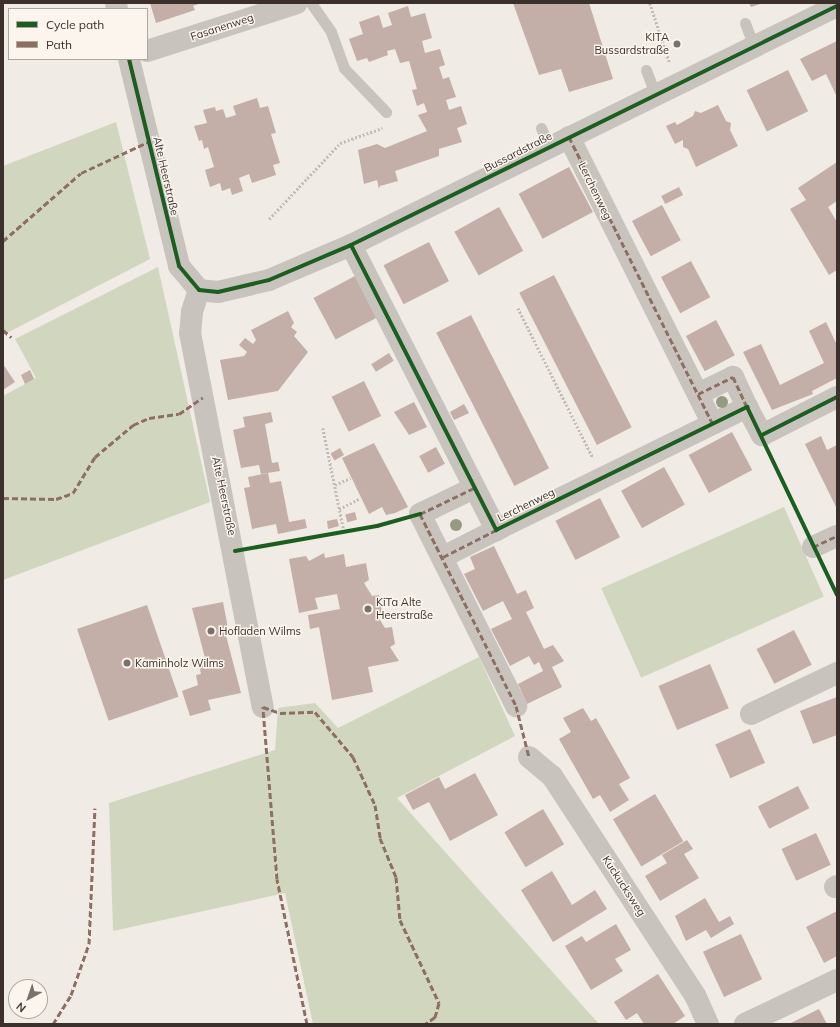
<!DOCTYPE html>
<html>
<head>
<meta charset="utf-8">
<style>
  body { margin:0 }
  #map { position:relative; width:840px; height:1027px; overflow:hidden; background:#f0ebe5; font-family:Mulish,sans-serif }
  div>[style] { position:absolute }
  .green>* { inset:0; background:#d1d6bf; transform-origin:0 0 }
  .building>* { inset:0; background:#c3afa7; transform-origin:0 0 }
  .path>* { height:2.5px; margin-top:-1.25px; transform-origin:0; background:repeating-linear-gradient(90deg,#c2bbb6 0 2px,transparent 0 4px) }
  .service>* { height:11px; margin:-5.5px; padding:0 5.5px; transform-origin:5.5px; border-radius:5.5px; background:#c9c3be }
  .minor>* { height:22px; margin:-11px; padding:0 11px; transform-origin:11px; border-radius:11px; background:#c9c3be }
  .quiet>* { height:3px; margin-top:-1.5px; transform-origin:0; background:repeating-linear-gradient(90deg,#8d6e63 0 6px,transparent 0 9px) }
  .cycleway>* { height:4px; margin:-2px; padding:0 2px; transform-origin:2px; border-radius:2px; background:#1b5e20 }
  .trees>* { width:12px; height:12px; margin:-6px; border-radius:50%; background:#959b80 }
  .dots>* { width:11px; height:11px; translate:-50% -50%; box-sizing:border-box; border:2px solid #fbf5ee; border-radius:50% }
  span { translate:-50% -50%; white-space:nowrap; text-align:center; line-height:1.15; -webkit-text-stroke:3px #fbf5ee; paint-order:stroke }
  .street-label { font-size:11px; color:#3b302b }
  .poi-label { font-size:11px; color:#3b302b }
  .right { translate:-100% -50%; text-align:right }
  .left { translate:0 -50%; text-align:left }
  .frame { position:absolute; inset:0; border:4px solid #3b302b; pointer-events:none }
  .legend { position:absolute; left:8px; top:8px; width:140px; height:52px; box-sizing:border-box; background:#fbf5ee; border:1px solid #aea6a0; margin:0; padding:5px 7px; list-style:none; font-size:12px; color:#3b302b }
  .legend li { display:flex; align-items:center; gap:8px; height:20px }
  .legend b { width:20px; border:1px solid #aea6a0 }
  .north { position:absolute; left:8px; top:979px; width:40px; height:40px; box-sizing:border-box; background:#fbf5ee; border:1px solid #aea6a0; border-radius:50%; rotate:220deg; font-size:11px; font-weight:700; line-height:16px; text-align:center; color:#3b302b }
  .north::after { content:''; display:block; margin:auto; width:14px; height:18px; background:#7a716c; clip-path:polygon(50% 0,100% 100%,50% 72%,0 100%) }
</style>
</head>
<body>
<div id="map">
  <div class="green">
    <div style="clip-path:polygon(116px 122px,150px 259px,3px 335px,3px 166px)"></div>
    <div style="clip-path:polygon(158px 267px,210px 502px,3px 580px,3px 396px,36px 378px,15px 339px)"></div>
    <div style="left:784px;top:507px;width:98px;height:200px;rotate:66deg"></div>
    <div style="clip-path:polygon(479px 657px,515px 736px,397px 798px,599px 1024px,313px 1024px,285px 893px,113px 931px,109px 803px,275px 750px,278px 708px,315px 703px,338px 728px)"></div>
  </div>
  <div class="building">
    <div style="clip-path:polygon(150px 3px,201px 3px,193px 6px,195px 10px,156px 23px)"></div>
    <div style="clip-path:polygon(513px 3px,589px 3px,613px 79px,569px 92px,561px 69px,539px 75px)"></div>
    <div style="clip-path:polygon(749px 3px,763px 3px,751px 7px)"></div>
    <div style="clip-path:polygon(408px 6px,411px 17px,425px 13px,432px 38px,422px 41px,425px 53px,440px 49px,445px 65px,439px 67px,443px 79px,449px 77px,456px 97px,446px 100px,449px 110px,461px 106px,467px 124px,457px 128px,462px 142px,439px 149px,439px 156px,395px 171px,398px 181px,380px 186px,379px 189px,377px 180px,364px 184px,358px 150px,377px 144px,385px 148px,427px 131px,418px 115px,427px 112px,424px 103px,417px 106px,412px 90px,417px 89px,409px 61px,400px 63px,395px 49px,387px 51px,388px 55px,369px 62px,367px 58px,357px 61px,349px 39px,363px 34px,359px 22px,379px 15px,383px 28px,392px 25px,388px 13px)"></div>
    <div style="clip-path:polygon(837px 41px,837px 97px,826px 74px,812px 81px,800px 59px)"></div>
    <div style="left:788px;top:70px;width:46px;height:46px;rotate:64deg"></div>
    <div style="clip-path:polygon(257px 98px,260px 108px,268px 106px,276px 133px,271px 134px,280px 163px,273px 165px,276px 175px,252px 183px,249px 174px,239px 178px,243px 191px,232px 195px,230px 188px,222px 191px,220px 183px,210px 187px,205px 170px,214px 167px,208px 147px,204px 149px,202px 140px,199px 141px,194px 126px,207px 123px,203px 110px,215px 107px,216px 111px,223px 109px,226px 118px,236px 115px,233px 106px)"></div>
    <div style="clip-path:polygon(718px 105px,726px 121px,731px 123px,730px 130px,738px 146px,696px 167px,688px 149px,683px 147px,683px 140px,675px 144px,666px 126px,675px 122px,677px 125px,693px 116px,695px 111px,701px 113px)"></div>
    <div style="clip-path:polygon(837px 162px,837px 201px,828px 207px,837px 222px,837px 270px,829px 275px,790px 209px,806px 200px,798px 188px)"></div>
    <div style="left:569px;top:167px;width:51px;height:57px;rotate:62deg"></div>
    <div style="left:679px;top:187px;width:9px;height:20px;rotate:63deg"></div>
    <div style="left:662px;top:205px;width:40px;height:34px;rotate:62deg"></div>
    <div style="left:499px;top:207px;width:50px;height:51px;rotate:61deg"></div>
    <div style="left:429px;top:242px;width:44px;height:51px;rotate:63deg"></div>
    <div style="left:691px;top:261px;width:41px;height:34px;rotate:62deg"></div>
    <div style="left:554px;top:275px;width:171px;height:39px;rotate:63deg"></div>
    <div style="left:355px;top:276px;width:47px;height:47px;rotate:62deg"></div>
    <div style="clip-path:polygon(288px 311px,294px 323px,291px 327px,297px 332px,294px 336px,308px 352px,278px 391px,228px 400px,220px 360px,244px 356px,247px 352px,239px 345px,245px 338px,253px 344px,256px 340px,251px 330px)"></div>
    <div style="left:471px;top:315px;width:172px;height:39px;rotate:63deg"></div>
    <div style="left:716px;top:320px;width:40px;height:34px;rotate:62deg"></div>
    <div style="clip-path:polygon(826px 322px,837px 345px,837px 378px,812px 391px,813px 394px,772px 410px,743px 352px,761px 344px,780px 385px,824px 363px,809px 331px)"></div>
    <div style="left:389px;top:353px;width:9px;height:21px;rotate:58deg"></div>
    <div style="clip-path:polygon(3px 364px,15px 382px,3px 390px)"></div>
    <div style="clip-path:polygon(30px 370px,34px 379px,25px 384px,21px 375px)"></div>
    <div style="left:364px;top:381px;width:39px;height:36px;rotate:64deg"></div>
    <div style="clip-path:polygon(414px 402px,427px 427px,409px 435px,394px 412px)"></div>
    <div style="clip-path:polygon(464px 404px,469px 413px,454px 420px,450px 412px)"></div>
    <div style="clip-path:polygon(271px 412px,273px 422px,265px 424px,272px 463px,278px 462px,280px 471px,261px 474px,259px 465px,241px 468px,233px 430px,245px 427px,243px 417px)"></div>
    <div style="left:732px;top:432px;width:43px;height:49px;rotate:62deg"></div>
    <div style="clip-path:polygon(821px 436px,827px 450px,837px 445px,837px 509px,805px 444px)"></div>
    <div style="clip-path:polygon(374px 443px,408px 507px,395px 513px,386px 515px,382px 507px,369px 514px,342px 458px)"></div>
    <div style="left:436px;top:447px;width:19px;height:19px;rotate:62deg"></div>
    <div style="left:340px;top:448px;width:8px;height:11px;rotate:60deg"></div>
    <div style="left:664px;top:467px;width:43px;height:49px;rotate:61deg"></div>
    <div style="clip-path:polygon(268px 473px,270px 483px,281px 481px,289px 522px,305px 519px,307px 528px,278px 534px,276px 524px,252px 529px,244px 488px,250px 487px,248px 477px)"></div>
    <div style="left:600px;top:498px;width:44px;height:50px;rotate:63deg"></div>
    <div style="left:355px;top:512px;width:8px;height:10px;rotate:76deg"></div>
    <div style="clip-path:polygon(337px 519px,339px 526px,328px 529px,327px 521px)"></div>
    <div style="clip-path:polygon(494px 546px,517px 594px,526px 590px,534px 608px,526px 612px,544px 649px,553px 645px,564px 661px,552px 667px,562px 687px,527px 704px,518px 684px,543px 671px,539px 662px,534px 665px,529px 656px,510px 666px,491px 629px,512px 619px,503px 601px,483px 611px,464px 574px,475px 569px,470px 557px)"></div>
    <div style="clip-path:polygon(324px 553px,325px 558px,344px 554px,346px 567px,366px 563px,369px 580px,364px 583px,372px 596px,379px 595px,382px 612px,377px 615px,385px 628px,392px 627px,395px 644px,390px 647px,399px 661px,368px 667px,373px 692px,332px 700px,319px 627px,310px 629px,308px 615px,340px 609px,337px 594px,315px 598px,318px 609px,299px 613px,289px 559px,306px 556px,309px 561px)"></div>
    <div style="clip-path:polygon(223px 602px,228px 628px,224px 628px,241px 693px,208px 700px,211px 710px,190px 716px,182px 691px,198px 685px,196px 675px,201px 674px,198px 660px,205px 658px,192px 608px)"></div>
    <div style="left:147px;top:605px;width:97px;height:74px;rotate:71deg"></div>
    <div style="left:794px;top:630px;width:39px;height:42px;rotate:63deg"></div>
    <div style="left:710px;top:664px;width:48px;height:56px;rotate:67deg"></div>
    <div style="clip-path:polygon(837px 697px,837px 735px,813px 744px,800px 711px)"></div>
    <div style="clip-path:polygon(583px 708px,591px 721px,596px 718px,630px 778px,619px 784px,629px 800px,610px 812px,600px 795px,593px 799px,559px 739px,571px 732px,563px 718px)"></div>
    <div style="left:750px;top:729px;width:37px;height:38px;rotate:66deg"></div>
    <div style="clip-path:polygon(475px 773px,498px 815px,450px 841px,429px 802px,413px 810px,405px 795px,439px 777px,445px 789px)"></div>
    <div style="left:798px;top:786px;width:25px;height:45px;rotate:63deg"></div>
    <div style="left:655px;top:794px;width:55px;height:49px;rotate:59deg"></div>
    <div style="left:543px;top:809px;width:41px;height:45px;rotate:59deg"></div>
    <div style="left:816px;top:833px;width:35px;height:38px;rotate:65deg"></div>
    <div style="clip-path:polygon(687px 840px,693px 849px,684px 854px,699px 878px,660px 901px,645px 876px,667px 863px,662px 855px)"></div>
    <div style="clip-path:polygon(552px 871px,572px 905px,595px 890px,607px 909px,553px 942px,521px 890px)"></div>
    <div style="clip-path:polygon(705px 898px,719px 922px,730px 916px,734px 924px,711px 938px,706px 930px,686px 941px,675px 916px)"></div>
    <div style="clip-path:polygon(837px 911px,837px 956px,824px 963px,806px 927px)"></div>
    <div style="clip-path:polygon(616px 924px,631px 950px,615px 959px,623px 971px,591px 990px,565px 946px,582px 936px,586px 942px)"></div>
    <div style="left:741px;top:934px;width:50px;height:42px;rotate:65deg"></div>
    <div style="clip-path:polygon(658px 974px,685px 1016px,673px 1024px,644px 1024px,637px 1013px,626px 1020px,614px 1002px)"></div>
    <div style="clip-path:polygon(819px 1009px,827px 1024px,789px 1024px)"></div>
  </div>
  <div class="path">
    <div style="left:650px;top:3px;width:64px;rotate:71.8deg"></div>
    <div style="left:269px;top:219px;width:104px;rotate:-46.9deg"></div>
    <div style="left:340px;top:143px;width:45px;rotate:-19.7deg"></div>
    <div style="left:518px;top:308px;width:168px;rotate:63.4deg"></div>
    <div style="left:323px;top:428px;width:105px;rotate:78.5deg"></div>
    <div style="left:335px;top:485px;width:17px;rotate:-25deg"></div>
    <div style="left:339px;top:509px;width:22px;rotate:-27deg"></div>
  </div>
  <div class="service">
    <div style="left:311px;top:3px;width:35px;rotate:55deg"></div>
    <div style="left:331px;top:32px;width:38px;rotate:70deg"></div>
    <div style="left:344px;top:68px;width:61px;rotate:46.3deg"></div>
    <div style="left:745px;top:23px;width:26px;rotate:69deg"></div>
    <div style="left:646px;top:70px;width:28px;rotate:69deg"></div>
    <div style="left:541px;top:128px;width:21px;rotate:65deg"></div>
  </div>
  <div class="minor">
    <div style="left:116px;top:3px;width:6px;rotate:81deg"></div>
    <div style="left:147px;top:51px;width:157px;rotate:-17.7deg"></div>
    <div style="left:129px;top:59px;width:213px;rotate:76.4deg"></div>
    <div style="left:179px;top:266px;width:31px;rotate:50deg"></div>
    <div style="left:199px;top:290px;width:19px;rotate:6deg"></div>
    <div style="left:218px;top:292px;width:52px;rotate:-13.2deg"></div>
    <div style="left:269px;top:280px;width:89px;rotate:-23.1deg"></div>
    <div style="left:351px;top:245px;width:542px;rotate:-26.19deg"></div>
    <div style="left:569px;top:137px;width:320px;rotate:63.4deg"></div>
    <div style="left:351px;top:245px;width:320px;rotate:63deg"></div>
    <div style="left:496px;top:530px;width:280px;rotate:-26.1deg"></div>
    <div style="left:747px;top:407px;width:32px;rotate:62deg"></div>
    <div style="left:762px;top:435px;width:84px;rotate:-26.9deg"></div>
    <div style="left:199px;top:290px;width:23px;rotate:108deg"></div>
    <div style="left:192px;top:312px;width:21px;rotate:95deg"></div>
    <div style="left:190px;top:333px;width:381px;rotate:79deg"></div>
    <div style="left:698px;top:394px;width:39px;rotate:-26deg"></div>
    <div style="left:733px;top:377px;width:33px;rotate:65deg"></div>
    <div style="left:474px;top:488px;width:60px;rotate:154.3deg"></div>
    <div style="left:420px;top:514px;width:215px;rotate:63.4deg"></div>
    <div style="left:813px;top:547px;width:26px;rotate:-25deg"></div>
    <div style="left:443px;top:557px;width:59px;rotate:-27deg"></div>
    <div style="left:751px;top:714px;width:95px;rotate:-25.5deg"></div>
    <div style="left:529px;top:757px;width:30px;rotate:40deg"></div>
    <div style="left:552px;top:776px;width:262px;rotate:56.9deg"></div>
    <div style="left:695px;top:995px;width:32px;rotate:66deg"></div>
    <div style="left:835px;top:887px;width:2px;rotate:-27deg"></div>
    <div style="left:745px;top:1024px;width:102px;rotate:-25.6deg"></div>
  </div>
  <div class="quiet">
    <div style="left:569px;top:137px;width:320px;rotate:63.4deg"></div>
    <div style="left:3px;top:241px;width:103px;rotate:-41.1deg"></div>
    <div style="left:81px;top:173px;width:74px;rotate:-24.8deg"></div>
    <div style="left:3px;top:330px;width:11px;rotate:41deg"></div>
    <div style="left:698px;top:394px;width:39px;rotate:-26deg"></div>
    <div style="left:733px;top:377px;width:33px;rotate:65deg"></div>
    <div style="left:474px;top:488px;width:60px;rotate:154.3deg"></div>
    <div style="left:420px;top:514px;width:215px;rotate:63.4deg"></div>
    <div style="left:516px;top:706px;width:53px;rotate:75.7deg"></div>
    <div style="left:3px;top:498px;width:53px;rotate:1.1deg"></div>
    <div style="left:56px;top:499px;width:18px;rotate:-19deg"></div>
    <div style="left:73px;top:493px;width:42px;rotate:-58.6deg"></div>
    <div style="left:95px;top:457px;width:50px;rotate:-40.1deg"></div>
    <div style="left:133px;top:425px;width:17px;rotate:-24deg"></div>
    <div style="left:149px;top:418px;width:30px;rotate:-8deg"></div>
    <div style="left:179px;top:414px;width:29px;rotate:-35deg"></div>
    <div style="left:813px;top:547px;width:26px;rotate:-25deg"></div>
    <div style="left:443px;top:557px;width:59px;rotate:-27deg"></div>
    <div style="left:53px;top:1024px;width:34px;rotate:-58deg"></div>
    <div style="left:71px;top:995px;width:54px;rotate:-70.6deg"></div>
    <div style="left:89px;top:944px;width:136px;rotate:-87.5deg"></div>
    <div style="left:307px;top:1024px;width:148px;rotate:-101.7deg"></div>
    <div style="left:277px;top:879px;width:173px;rotate:-94.7deg"></div>
    <div style="left:263px;top:707px;width:18px;rotate:19deg"></div>
    <div style="left:280px;top:713px;width:35px;rotate:-2deg"></div>
    <div style="left:315px;top:712px;width:59px;rotate:49.8deg"></div>
    <div style="left:353px;top:757px;width:53px;rotate:65.4deg"></div>
    <div style="left:375px;top:805px;width:33px;rotate:81deg"></div>
    <div style="left:380px;top:838px;width:42px;rotate:67.7deg"></div>
    <div style="left:396px;top:877px;width:43px;rotate:84.7deg"></div>
    <div style="left:400px;top:920px;width:92px;rotate:64.8deg"></div>
    <div style="left:439px;top:1003px;width:15px;rotate:106deg"></div>
    <div style="left:435px;top:1017px;width:12px;rotate:145deg"></div>
  </div>
  <div class="cycleway">
    <div style="left:129px;top:59px;width:213px;rotate:76.4deg"></div>
    <div style="left:179px;top:266px;width:31px;rotate:50deg"></div>
    <div style="left:199px;top:290px;width:19px;rotate:6deg"></div>
    <div style="left:218px;top:292px;width:52px;rotate:-13.2deg"></div>
    <div style="left:269px;top:280px;width:89px;rotate:-23.1deg"></div>
    <div style="left:351px;top:245px;width:542px;rotate:-26.19deg"></div>
    <div style="left:351px;top:245px;width:320px;rotate:63deg"></div>
    <div style="left:496px;top:530px;width:280px;rotate:-26.1deg"></div>
    <div style="left:747px;top:407px;width:208px;rotate:64.4deg"></div>
    <div style="left:762px;top:435px;width:84px;rotate:-26.9deg"></div>
    <div style="left:235px;top:551px;width:144px;rotate:-10deg"></div>
    <div style="left:377px;top:526px;width:45px;rotate:-15.6deg"></div>
  </div>
  <div class="trees">
    <div style="left:722px;top:402px"></div>
    <div style="left:456px;top:525px"></div>
  </div>
  <div class="dots">
    <div style="left:677px;top:44px;background:#7a716c"></div>
    <div style="left:368px;top:609px;background:#7a716c"></div>
    <div style="left:211px;top:631px;background:#7a716c"></div>
    <div style="left:127px;top:663px;background:#7a716c"></div>
  </div>
  <div class="street-label">
    <span style="left:222px;top:27px;rotate:-18deg">Fasanenweg</span>
    <span style="left:518px;top:152px;rotate:-27deg">Bussardstraße</span>
    <span style="left:166px;top:176px;rotate:77deg">Alte Heerstraße</span>
    <span style="left:595px;top:191px;rotate:64deg">Lerchenweg</span>
    <span style="left:224px;top:496px;rotate:78deg">Alte Heerstraße</span>
    <span style="left:526px;top:505px;rotate:-26deg">Lerchenweg</span>
    <span style="left:624px;top:886px;rotate:57deg">Kuckucksweg</span>
  </div>
  <div class="poi-label">
    <span class="right" style="left:669px;top:44px">KITA<br>Bussardstraße</span>
    <span class="left" style="left:376px;top:609px">KiTa Alte<br>Heerstraße</span>
    <span class="left" style="left:219px;top:631px">Hofladen Wilms</span>
    <span class="left" style="left:135px;top:663px">Kaminholz Wilms</span>
  </div>
  <div class="frame"></div>
  <ul class="legend">
  <li><b style="height:5px;background:#1b5e20"></b>Cycle path</li>
  <li><b style="height:5px;background:#8d6e63"></b>Path</li>
  </ul>
  <div class="north">N</div>
</div>
</body>
</html>
